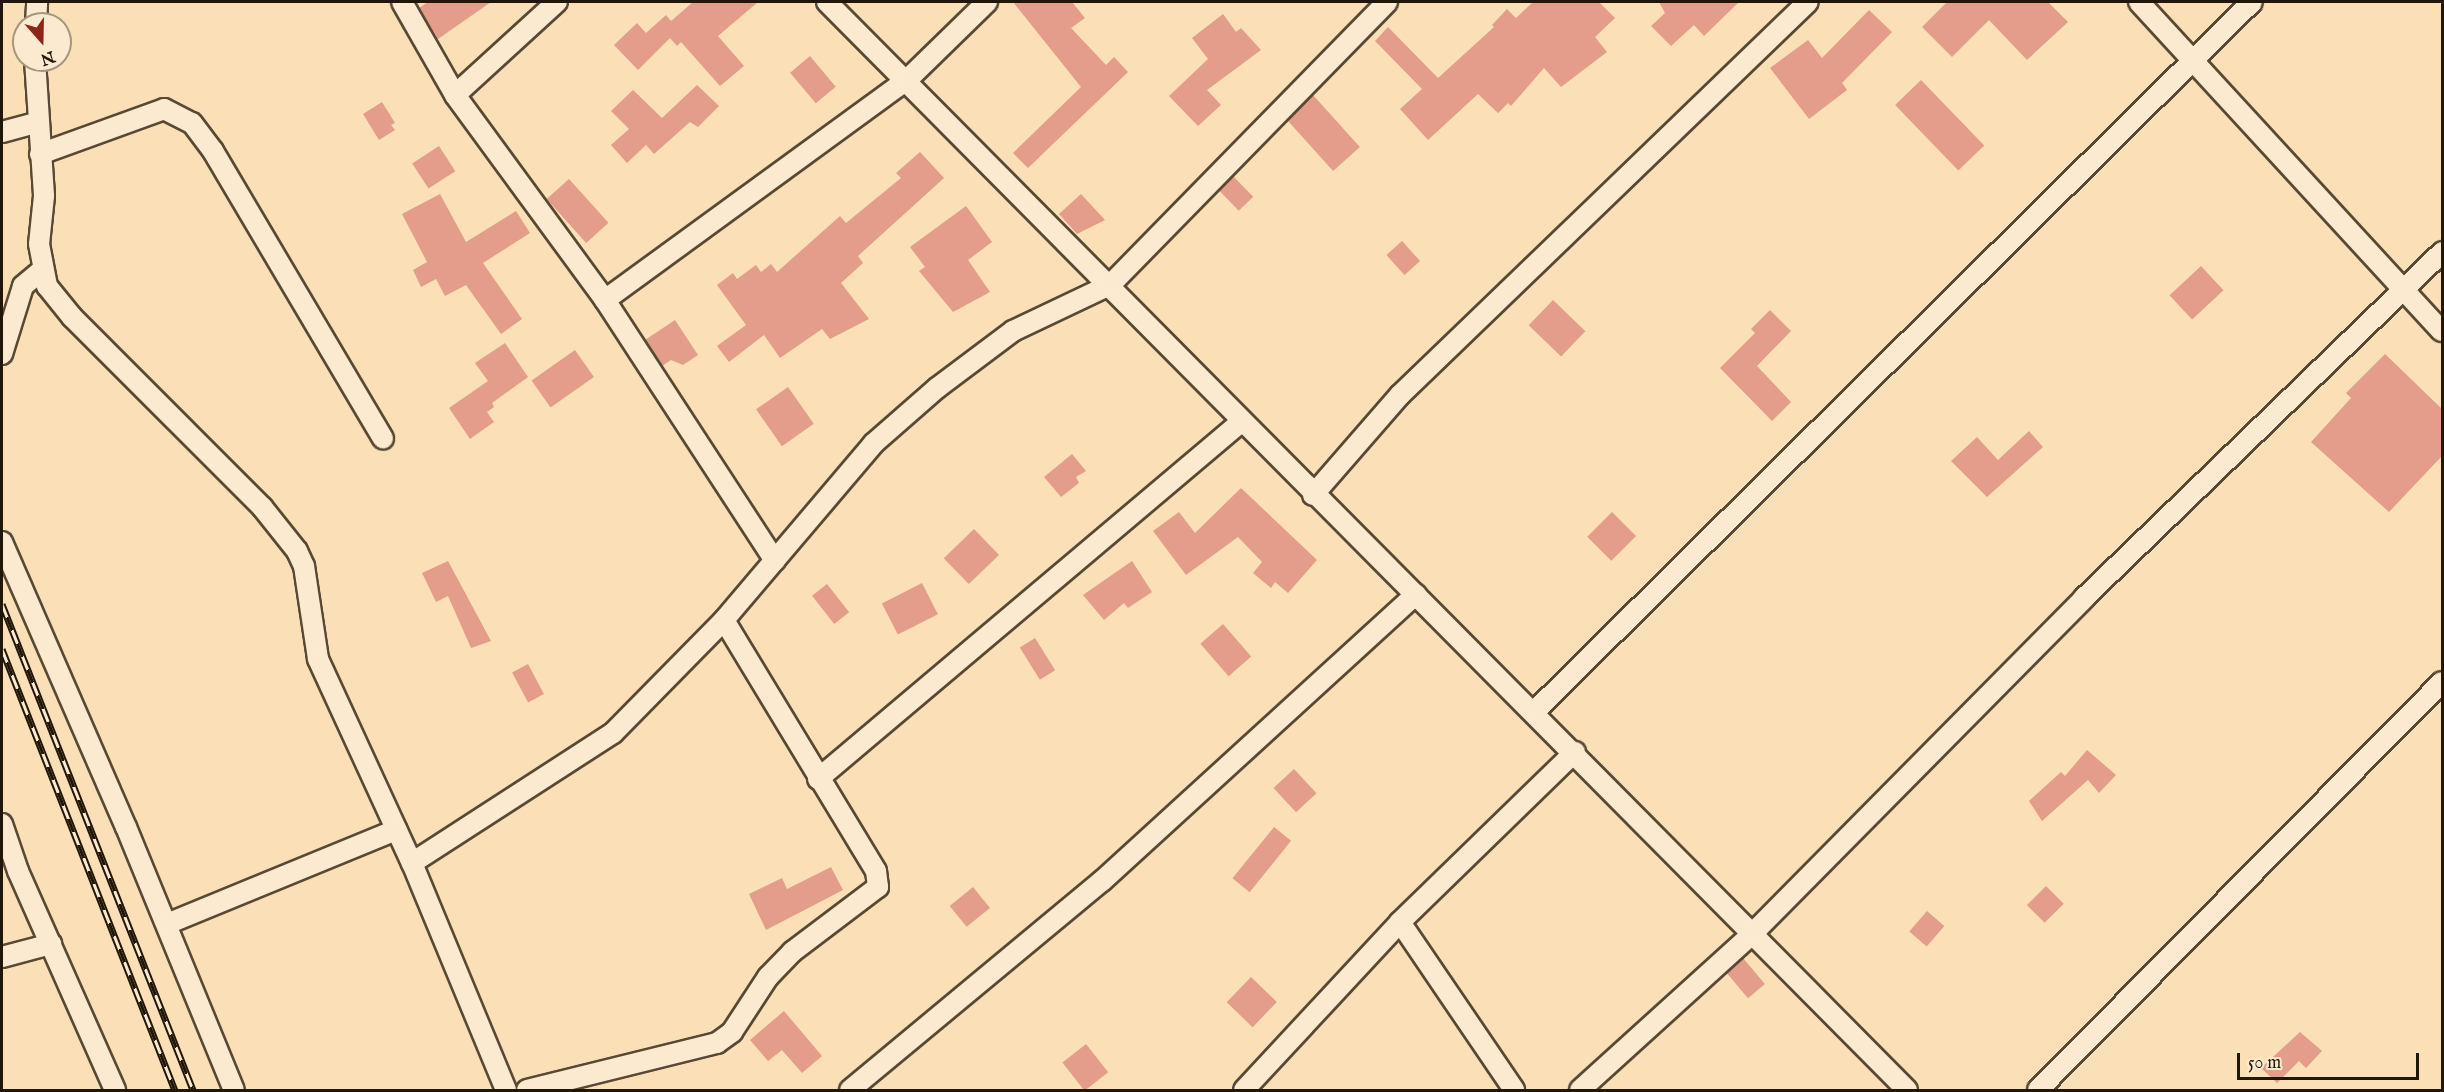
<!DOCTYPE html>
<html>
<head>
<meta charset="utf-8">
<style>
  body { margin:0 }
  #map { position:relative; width:2444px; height:1092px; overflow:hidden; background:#fbdfb7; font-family:"IM FELL English",serif }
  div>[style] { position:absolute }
  .building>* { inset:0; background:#e39d8a; transform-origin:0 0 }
  .roads { filter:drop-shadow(2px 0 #584934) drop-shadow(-2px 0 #584934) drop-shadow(0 2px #584934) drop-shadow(0 -2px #584934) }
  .minor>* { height:20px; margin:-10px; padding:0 10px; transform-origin:10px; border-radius:10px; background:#fcead0 }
  .rail>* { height:7px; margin-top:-3.5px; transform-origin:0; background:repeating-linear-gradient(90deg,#fcead0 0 14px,#211709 0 28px); box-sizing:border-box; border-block:2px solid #211709 }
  span { translate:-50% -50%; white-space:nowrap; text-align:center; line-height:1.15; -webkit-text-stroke:6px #fcead0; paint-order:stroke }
  .frame { position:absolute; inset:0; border:3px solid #211709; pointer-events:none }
  .north { position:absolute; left:12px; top:12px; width:60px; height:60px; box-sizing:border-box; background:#fcead0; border:2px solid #a49680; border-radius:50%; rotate:160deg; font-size:16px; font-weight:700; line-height:24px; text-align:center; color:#211709 }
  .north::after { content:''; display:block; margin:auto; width:21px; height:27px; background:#8f2418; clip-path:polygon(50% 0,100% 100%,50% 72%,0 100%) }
  .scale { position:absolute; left:2237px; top:1053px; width:182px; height:27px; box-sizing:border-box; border:3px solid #211709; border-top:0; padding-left:8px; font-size:18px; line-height:21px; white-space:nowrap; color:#211709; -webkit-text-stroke:4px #fcead0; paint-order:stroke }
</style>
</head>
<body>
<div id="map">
  <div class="building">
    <div style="clip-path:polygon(428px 2px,491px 2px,438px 39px,419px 8px)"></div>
    <div style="clip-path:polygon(693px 2px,758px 2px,718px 36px,744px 66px,720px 86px,681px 42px,677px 46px,670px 38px,638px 70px,614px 45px,637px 23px,646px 33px,666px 15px,671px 21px)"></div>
    <div style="clip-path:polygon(1013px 2px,1072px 2px,1085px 18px,1071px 28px,1106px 65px,1114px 57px,1128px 72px,1028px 168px,1013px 153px,1081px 87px)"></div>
    <div style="clip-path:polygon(1533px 2px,1599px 2px,1615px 18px,1595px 37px,1607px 52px,1561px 87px,1544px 68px,1511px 106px,1508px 103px,1498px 113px,1478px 94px,1428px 140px,1400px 109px,1422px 89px,1375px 41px,1388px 27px,1438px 78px,1494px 27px,1492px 25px,1507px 9px,1516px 18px)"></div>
    <div style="clip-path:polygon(1659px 2px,1739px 2px,1704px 36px,1694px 25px,1671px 46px,1651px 26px,1665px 13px)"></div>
    <div style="clip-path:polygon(1947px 2px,2048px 2px,2068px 22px,2027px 60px,1989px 20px,1952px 57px,1922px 27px)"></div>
    <div style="clip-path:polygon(1869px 10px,1892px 32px,1842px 83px,1847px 90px,1809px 119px,1770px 68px,1808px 40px,1822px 58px)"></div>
    <div style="clip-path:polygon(1223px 14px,1236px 32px,1241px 28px,1261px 50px,1207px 90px,1221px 105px,1198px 126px,1169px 96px,1208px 59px,1192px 38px)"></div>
    <div style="left:810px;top:56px;width:40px;height:26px;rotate:50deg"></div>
    <div style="left:1921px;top:80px;width:91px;height:36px;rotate:46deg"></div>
    <div style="clip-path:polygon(697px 85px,719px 106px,698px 127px,690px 122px,654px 154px,646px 145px,627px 163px,611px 145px,629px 129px,611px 111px,633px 90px,662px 118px)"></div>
    <div style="left:1313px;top:95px;width:70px;height:36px;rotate:48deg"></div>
    <div style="clip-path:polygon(382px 102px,395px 123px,391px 125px,395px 130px,379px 140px,363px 114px)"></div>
    <div style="left:439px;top:146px;width:30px;height:32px;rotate:57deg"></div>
    <div style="clip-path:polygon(920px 152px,944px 178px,858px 256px,863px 263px,841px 283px,869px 319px,830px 339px,822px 329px,780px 358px,764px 335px,729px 362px,717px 346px,746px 325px,717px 285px,733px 273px,737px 279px,756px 265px,761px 272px,771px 264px,777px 272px,840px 216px,846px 223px,901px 178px,896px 173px)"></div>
    <div style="left:1233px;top:176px;width:29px;height:20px;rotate:46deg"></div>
    <div style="left:569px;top:179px;width:59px;height:30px;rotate:48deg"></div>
    <div style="clip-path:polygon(440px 194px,466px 242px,516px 211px,530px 233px,483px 263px,522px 319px,501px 334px,466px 285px,445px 296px,436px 279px,421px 287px,413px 270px,427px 262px,402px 214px)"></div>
    <div style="clip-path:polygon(1081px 194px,1105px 220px,1077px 234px,1059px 214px)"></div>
    <div style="clip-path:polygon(966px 206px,992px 242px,968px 260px,990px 292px,953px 312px,919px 271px,925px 267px,910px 247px)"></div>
    <div style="left:1402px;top:241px;width:27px;height:21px;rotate:48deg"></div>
    <div style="left:2201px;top:266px;width:33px;height:43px;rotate:47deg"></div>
    <div style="left:1553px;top:300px;width:45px;height:35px;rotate:44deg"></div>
    <div style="clip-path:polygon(1770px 310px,1791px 331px,1757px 366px,1791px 402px,1772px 421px,1720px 368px,1755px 333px,1751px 329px)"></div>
    <div style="clip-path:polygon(675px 320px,698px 355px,683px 365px,671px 360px,662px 366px,645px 340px)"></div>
    <div style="clip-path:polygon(505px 343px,528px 377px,492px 403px,494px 407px,487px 412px,494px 422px,470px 439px,449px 408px,488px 381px,475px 363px)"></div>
    <div style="left:575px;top:350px;width:33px;height:53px;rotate:55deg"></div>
    <div style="clip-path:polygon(2385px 354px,2442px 409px,2442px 456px,2389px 512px,2311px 442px,2351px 398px,2346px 393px)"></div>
    <div style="left:788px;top:387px;width:45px;height:39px;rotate:55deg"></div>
    <div style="clip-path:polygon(2029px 431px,2043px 447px,1987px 497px,1951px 461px,1977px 437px,1998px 460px)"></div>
    <div style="clip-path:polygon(1072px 454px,1086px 471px,1076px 477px,1079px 483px,1061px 497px,1044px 477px)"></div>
    <div style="clip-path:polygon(1241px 488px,1317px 560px,1288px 593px,1275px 582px,1271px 588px,1253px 573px,1262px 562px,1238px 537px,1186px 575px,1153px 531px,1179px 512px,1195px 533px)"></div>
    <div style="left:1612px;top:512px;width:34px;height:35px;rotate:45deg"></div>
    <div style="left:974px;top:529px;width:36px;height:42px;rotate:46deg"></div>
    <div style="clip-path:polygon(448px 561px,491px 641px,471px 648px,448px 596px,436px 602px,422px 573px)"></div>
    <div style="clip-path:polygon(1132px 561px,1152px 592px,1128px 608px,1124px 603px,1104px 620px,1083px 595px)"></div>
    <div style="left:922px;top:583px;width:35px;height:45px;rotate:63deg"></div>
    <div style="left:827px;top:584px;width:36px;height:19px;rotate:52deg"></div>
    <div style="left:1223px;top:624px;width:43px;height:30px;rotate:49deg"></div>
    <div style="left:1035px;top:638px;width:38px;height:18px;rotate:58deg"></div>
    <div style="left:528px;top:664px;width:34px;height:18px;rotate:62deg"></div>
    <div style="clip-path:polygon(2087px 750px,2116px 775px,2099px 793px,2088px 780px,2042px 821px,2029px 801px,2061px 772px,2065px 776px)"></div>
    <div style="left:1294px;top:769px;width:33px;height:28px;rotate:47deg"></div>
    <div style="left:1274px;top:827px;width:22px;height:66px;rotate:39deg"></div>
    <div style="clip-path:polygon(831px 867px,843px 890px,766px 930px,749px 894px,782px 878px,787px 889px)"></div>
    <div style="left:2046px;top:886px;width:25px;height:27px;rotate:45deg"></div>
    <div style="left:973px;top:887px;width:27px;height:30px;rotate:51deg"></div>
    <div style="left:1927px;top:911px;width:23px;height:27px;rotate:41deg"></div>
    <div style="left:1743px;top:958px;width:34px;height:22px;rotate:50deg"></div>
    <div style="left:1251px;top:977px;width:36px;height:35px;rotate:44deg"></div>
    <div style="clip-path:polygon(784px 1011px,822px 1056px,802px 1073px,782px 1050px,768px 1061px,750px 1040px)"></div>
    <div style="clip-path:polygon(2300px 1032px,2322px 1051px,2306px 1068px,2299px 1061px,2277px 1083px,2261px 1068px)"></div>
    <div style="left:1086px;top:1044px;width:36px;height:30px;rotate:52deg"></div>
  </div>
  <div class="roads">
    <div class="minor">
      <div style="left:402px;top:2px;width:107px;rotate:60.3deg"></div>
      <div style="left:455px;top:95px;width:254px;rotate:53.8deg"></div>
      <div style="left:605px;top:300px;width:311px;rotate:56.9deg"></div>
      <div style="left:827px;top:2px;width:1533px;rotate:45.21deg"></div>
      <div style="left:2139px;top:2px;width:447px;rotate:47.4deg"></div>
      <div style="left:36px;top:24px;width:22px;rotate:-87deg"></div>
      <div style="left:35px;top:60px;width:136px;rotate:86.2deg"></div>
      <div style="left:44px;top:196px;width:48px;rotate:95.9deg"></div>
      <div style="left:39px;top:244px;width:43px;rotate:79.2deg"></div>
      <div style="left:47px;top:286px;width:40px;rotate:51deg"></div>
      <div style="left:72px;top:317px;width:269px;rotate:45deg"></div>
      <div style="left:262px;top:507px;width:56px;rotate:51.5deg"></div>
      <div style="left:297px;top:551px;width:17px;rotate:65deg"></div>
      <div style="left:304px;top:566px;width:94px;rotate:81.4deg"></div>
      <div style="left:318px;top:659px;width:225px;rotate:65.3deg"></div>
      <div style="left:412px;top:863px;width:246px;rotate:67.5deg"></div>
      <div style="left:455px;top:95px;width:138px;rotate:-42.4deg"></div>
      <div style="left:2px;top:132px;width:35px;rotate:-15deg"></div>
      <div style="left:40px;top:154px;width:132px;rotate:-19.9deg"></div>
      <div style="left:164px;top:109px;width:31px;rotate:27deg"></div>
      <div style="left:192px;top:123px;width:35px;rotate:53deg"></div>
      <div style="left:213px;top:151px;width:334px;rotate:59.4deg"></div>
      <div style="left:605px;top:300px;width:374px;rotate:-36.1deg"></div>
      <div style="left:907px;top:80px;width:112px;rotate:-44.3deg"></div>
      <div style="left:2px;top:354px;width:71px;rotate:-72.8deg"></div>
      <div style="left:23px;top:286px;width:25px;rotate:-40deg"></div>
      <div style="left:1313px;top:495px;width:133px;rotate:-49deg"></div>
      <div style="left:1400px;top:395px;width:566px;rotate:-43.93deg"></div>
      <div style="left:2px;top:542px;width:311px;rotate:66.5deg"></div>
      <div style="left:126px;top:827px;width:284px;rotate:67.7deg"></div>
      <div style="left:1535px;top:711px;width:1008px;rotate:-44.68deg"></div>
      <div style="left:818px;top:779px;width:554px;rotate:-40.16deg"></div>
      <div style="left:2px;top:824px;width:50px;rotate:71.2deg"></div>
      <div style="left:18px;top:871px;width:240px;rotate:66.1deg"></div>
      <div style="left:412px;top:863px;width:239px;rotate:-32.9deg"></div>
      <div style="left:613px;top:733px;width:158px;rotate:-45.5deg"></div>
      <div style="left:724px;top:620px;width:231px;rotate:-49.7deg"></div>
      <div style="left:873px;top:444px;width:85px;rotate:-41.2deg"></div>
      <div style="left:937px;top:388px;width:95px;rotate:-36.9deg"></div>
      <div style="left:1013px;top:331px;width:107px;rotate:-25.4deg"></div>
      <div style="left:1110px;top:285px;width:396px;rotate:-45.6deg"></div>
      <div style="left:1400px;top:922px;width:203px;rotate:55.8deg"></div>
      <div style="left:167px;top:924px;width:248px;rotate:-22.3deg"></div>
      <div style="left:2px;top:957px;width:51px;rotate:-14.9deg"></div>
      <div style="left:527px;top:1090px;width:196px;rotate:-13.9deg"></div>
      <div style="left:717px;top:1043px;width:19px;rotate:-36deg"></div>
      <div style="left:732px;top:1032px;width:66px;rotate:-56.8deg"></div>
      <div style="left:768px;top:977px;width:35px;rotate:-46deg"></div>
      <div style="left:792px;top:952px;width:108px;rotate:-37.1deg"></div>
      <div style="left:878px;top:887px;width:16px;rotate:-97deg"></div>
      <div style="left:876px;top:871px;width:293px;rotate:-121.2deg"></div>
      <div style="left:850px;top:1090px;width:327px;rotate:-39.7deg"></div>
      <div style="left:1102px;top:881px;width:425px;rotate:-42.4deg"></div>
      <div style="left:1244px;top:1090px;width:229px;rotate:-47.1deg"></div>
      <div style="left:1400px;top:922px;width:244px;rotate:-44.2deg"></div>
      <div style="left:1580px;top:1090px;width:234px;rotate:-42.2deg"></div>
      <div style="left:1753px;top:933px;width:471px;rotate:-45.3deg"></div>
      <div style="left:2084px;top:598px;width:498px;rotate:-44deg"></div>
      <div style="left:2038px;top:1090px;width:574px;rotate:-45.28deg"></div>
    </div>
  </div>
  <div class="rail">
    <div style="left:2px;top:604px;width:522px;rotate:68.54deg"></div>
    <div style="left:2px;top:649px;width:474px;rotate:68.6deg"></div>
  </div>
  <div class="frame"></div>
  <div class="north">N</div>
  <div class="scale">50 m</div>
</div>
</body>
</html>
